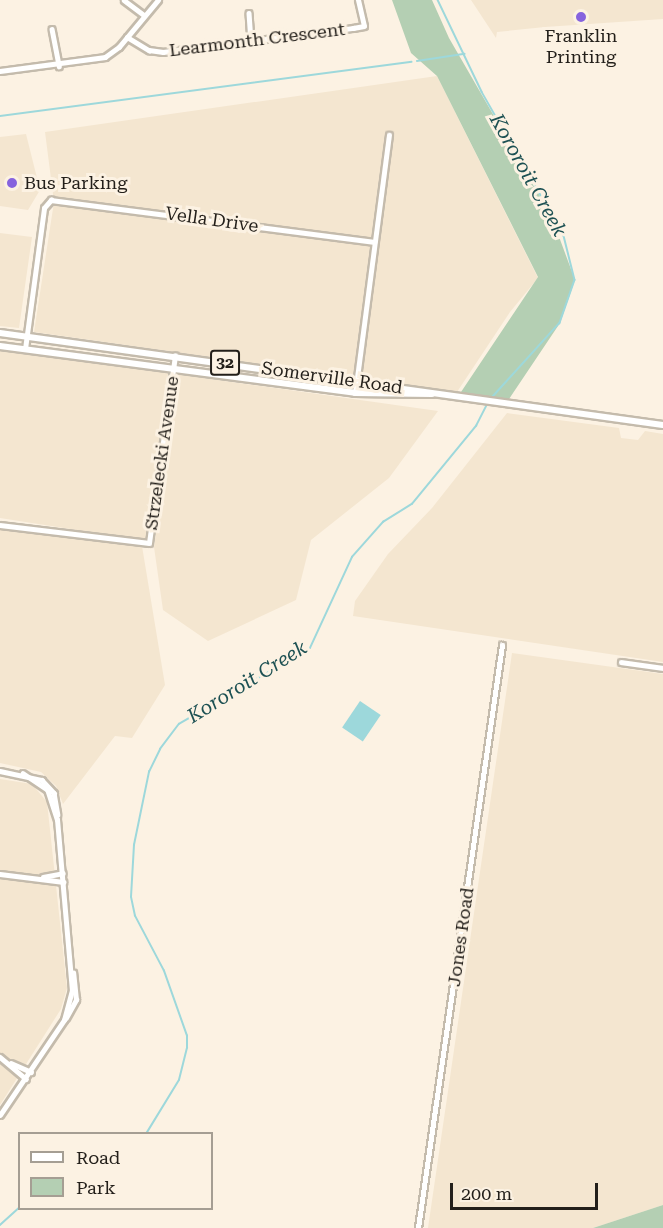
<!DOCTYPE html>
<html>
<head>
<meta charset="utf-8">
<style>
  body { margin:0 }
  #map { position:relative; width:663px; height:1228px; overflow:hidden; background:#fcf2e3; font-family:"Roboto Serif",serif }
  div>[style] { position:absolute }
  .built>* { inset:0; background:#f4e6d0 }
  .green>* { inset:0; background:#b4cfb3 }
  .water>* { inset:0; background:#9dd8db; transform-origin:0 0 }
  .stream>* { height:1.5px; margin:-0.75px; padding:0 0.75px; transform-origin:0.75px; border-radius:0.75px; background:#9dd8db }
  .roads { filter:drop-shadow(2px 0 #c4bbac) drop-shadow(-2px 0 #c4bbac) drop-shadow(0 2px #c4bbac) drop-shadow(0 -2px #c4bbac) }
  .minor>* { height:4.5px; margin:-2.25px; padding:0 2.25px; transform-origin:2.25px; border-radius:2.25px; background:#fff }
  .major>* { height:6px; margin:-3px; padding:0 3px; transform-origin:3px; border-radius:3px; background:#fff }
  .dots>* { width:16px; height:16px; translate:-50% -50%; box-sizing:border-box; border:3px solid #fcf2e3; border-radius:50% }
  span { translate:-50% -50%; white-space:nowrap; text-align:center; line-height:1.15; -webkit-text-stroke:6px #fcf2e3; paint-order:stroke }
  .shield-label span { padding:2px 4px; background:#fcf2e3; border:2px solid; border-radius:4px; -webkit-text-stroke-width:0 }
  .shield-label { font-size:16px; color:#231f1a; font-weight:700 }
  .poi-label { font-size:18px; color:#231f1a }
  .left { translate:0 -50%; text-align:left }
  .street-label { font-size:18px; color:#231f1a }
  .water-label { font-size:20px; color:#1d5153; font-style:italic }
  .legend { position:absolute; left:18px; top:1132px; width:195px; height:78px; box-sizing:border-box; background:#fcf2e3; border:2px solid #a59e93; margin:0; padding:8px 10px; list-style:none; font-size:18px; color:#231f1a }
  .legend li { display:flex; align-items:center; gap:12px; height:30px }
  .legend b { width:30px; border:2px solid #a59e93 }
  .scale { position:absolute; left:450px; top:1183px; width:148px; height:27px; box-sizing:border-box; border:3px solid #231f1a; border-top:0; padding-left:8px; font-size:18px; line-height:21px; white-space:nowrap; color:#231f1a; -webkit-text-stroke:4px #fcf2e3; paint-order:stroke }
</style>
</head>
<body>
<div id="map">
  <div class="built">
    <div style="clip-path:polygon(471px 0,663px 0,663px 19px,545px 27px,497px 32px,496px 38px)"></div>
    <div style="clip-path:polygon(437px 76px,538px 278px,510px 312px,457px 392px,34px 332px,54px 202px,45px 132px)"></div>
    <div style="clip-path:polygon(26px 134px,40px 190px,28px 210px,0 206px,0 137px)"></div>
    <div style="clip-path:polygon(0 233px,32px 237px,19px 328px,0 326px)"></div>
    <div style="clip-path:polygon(0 350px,170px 372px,147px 541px,0 518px)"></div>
    <div style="clip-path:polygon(175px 374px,438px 411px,389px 478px,311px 540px,296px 600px,208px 641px,163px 610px,154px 547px)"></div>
    <div style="clip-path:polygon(507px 413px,619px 428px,621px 438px,638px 440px,645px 431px,663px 434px,663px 662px,353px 616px,355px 601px,388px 554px,432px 508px)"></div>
    <div style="clip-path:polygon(0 526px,142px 546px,165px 685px,132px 738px,115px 736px,63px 804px,56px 786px,41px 772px,0 763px)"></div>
    <div style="clip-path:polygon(512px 653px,663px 674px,663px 1205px,593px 1228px,428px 1228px)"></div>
    <div style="clip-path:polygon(0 779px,32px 784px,47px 802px,67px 988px,61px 1009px,0 1105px)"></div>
  </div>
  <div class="green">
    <div style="clip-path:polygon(392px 0,432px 0,449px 38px,551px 215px,575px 280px,560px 323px,507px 402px,459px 395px,538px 277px,437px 76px,411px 53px)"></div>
    <div style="clip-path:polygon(663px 1205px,663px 1228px,593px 1228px)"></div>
  </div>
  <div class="water">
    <div style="left:360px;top:701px;width:25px;height:32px;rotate:34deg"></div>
  </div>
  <div class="stream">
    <div style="left:438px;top:0;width:102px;rotate:64.4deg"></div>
    <div style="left:482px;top:92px;width:166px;rotate:60.3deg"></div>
    <div style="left:564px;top:236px;width:45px;rotate:76deg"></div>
    <div style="left:575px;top:280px;width:46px;rotate:109.2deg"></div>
    <div style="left:560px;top:323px;width:103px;rotate:132.2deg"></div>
    <div style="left:417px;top:61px;width:48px;rotate:-8.5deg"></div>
    <div style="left:0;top:116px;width:415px;rotate:-7.5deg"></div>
    <div style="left:146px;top:1134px;width:63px;rotate:-58.6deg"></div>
    <div style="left:179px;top:1080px;width:33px;rotate:-76deg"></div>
    <div style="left:187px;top:1048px;width:12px;rotate:-90deg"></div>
    <div style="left:187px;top:1036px;width:69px;rotate:-109.5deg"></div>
    <div style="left:164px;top:971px;width:62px;rotate:-117.8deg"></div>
    <div style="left:135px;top:916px;width:19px;rotate:-102deg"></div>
    <div style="left:131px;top:897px;width:52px;rotate:-86.7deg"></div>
    <div style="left:134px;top:845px;width:75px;rotate:-78.4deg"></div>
    <div style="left:149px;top:772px;width:25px;rotate:-64deg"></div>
    <div style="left:160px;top:749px;width:31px;rotate:-53deg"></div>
    <div style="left:179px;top:724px;width:151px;rotate:-30.1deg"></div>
    <div style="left:310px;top:648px;width:100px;rotate:-65.2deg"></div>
    <div style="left:352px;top:557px;width:47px;rotate:-48.5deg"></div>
    <div style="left:383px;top:522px;width:34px;rotate:-32deg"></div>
    <div style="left:412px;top:504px;width:101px;rotate:-50.6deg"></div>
    <div style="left:476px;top:426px;width:27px;rotate:-63deg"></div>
    <div style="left:0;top:1225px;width:27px;rotate:-42deg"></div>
  </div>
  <div class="roads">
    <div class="minor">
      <div style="left:124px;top:0;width:25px;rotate:37deg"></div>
      <div style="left:249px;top:13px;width:28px;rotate:86deg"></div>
      <div style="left:52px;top:29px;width:38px;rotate:79deg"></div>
      <div style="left:127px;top:37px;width:26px;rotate:31deg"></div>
      <div style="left:149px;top:50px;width:14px;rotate:8deg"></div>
      <div style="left:163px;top:52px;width:192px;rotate:-7.2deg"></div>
      <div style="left:353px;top:28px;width:11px;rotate:-10deg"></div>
      <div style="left:364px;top:26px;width:27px;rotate:-103deg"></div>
      <div style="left:0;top:71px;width:106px;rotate:-7.6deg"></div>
      <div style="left:105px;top:57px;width:17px;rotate:-36deg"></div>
      <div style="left:119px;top:47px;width:61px;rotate:-50.3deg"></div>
      <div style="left:25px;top:349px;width:142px;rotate:-82.3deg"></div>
      <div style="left:44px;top:208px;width:11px;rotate:-49deg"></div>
      <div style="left:51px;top:200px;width:326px;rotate:7.4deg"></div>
      <div style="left:355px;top:393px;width:260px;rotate:-82.5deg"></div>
      <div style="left:0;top:525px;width:150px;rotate:6.9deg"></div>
      <div style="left:149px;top:543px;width:189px;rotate:-82.1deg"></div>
      <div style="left:621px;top:662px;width:42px;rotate:8.1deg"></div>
      <div style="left:0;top:771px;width:43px;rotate:12.1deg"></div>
      <div style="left:42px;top:780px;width:18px;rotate:47deg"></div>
      <div style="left:54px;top:793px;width:22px;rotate:80deg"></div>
      <div style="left:0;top:874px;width:64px;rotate:7.1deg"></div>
      <div style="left:43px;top:877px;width:20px;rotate:-11deg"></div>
      <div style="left:66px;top:1018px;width:21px;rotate:-61deg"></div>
      <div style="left:76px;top:1000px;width:27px;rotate:-96deg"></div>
      <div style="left:0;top:1057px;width:34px;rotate:40deg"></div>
      <div style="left:11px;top:1063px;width:22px;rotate:24deg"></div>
      <div style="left:0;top:1115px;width:115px;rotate:-56deg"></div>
      <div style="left:64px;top:1020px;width:30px;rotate:-75deg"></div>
      <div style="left:72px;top:991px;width:172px;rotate:-95deg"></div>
      <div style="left:57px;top:820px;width:32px;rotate:-108deg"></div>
      <div style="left:47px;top:790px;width:29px;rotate:-146deg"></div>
      <div style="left:418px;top:1228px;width:589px;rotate:-81.8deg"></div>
    </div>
    <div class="major">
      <div style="left:0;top:333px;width:669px;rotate:7.9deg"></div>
      <div style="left:0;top:346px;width:358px;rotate:7.5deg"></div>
      <div style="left:355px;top:393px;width:77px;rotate:0.7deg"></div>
    </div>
  </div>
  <div class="dots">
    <div style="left:581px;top:17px;background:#8663de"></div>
    <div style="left:12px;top:183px;background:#8663de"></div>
  </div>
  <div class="shield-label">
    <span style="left:225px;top:363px">32</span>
  </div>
  <div class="poi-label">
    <span style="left:581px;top:47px">Franklin<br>Printing</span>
    <span class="left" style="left:24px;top:183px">Bus Parking</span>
  </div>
  <div class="street-label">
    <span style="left:257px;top:40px;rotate:-7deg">Learmonth Crescent</span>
    <span style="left:212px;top:220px;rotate:8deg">Vella Drive</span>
    <span style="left:332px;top:378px;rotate:8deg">Somerville Road</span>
    <span style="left:162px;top:453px;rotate:-82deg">Strzelecki Avenue</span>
    <span style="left:461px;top:937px;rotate:-82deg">Jones Road</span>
  </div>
  <div class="water-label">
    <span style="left:528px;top:175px;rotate:61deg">Kororoit Creek</span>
    <span style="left:247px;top:682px;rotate:-32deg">Kororoit Creek</span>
  </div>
  <ul class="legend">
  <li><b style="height:8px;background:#fff"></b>Road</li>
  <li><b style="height:16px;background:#b4cfb3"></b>Park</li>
  </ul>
  <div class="scale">200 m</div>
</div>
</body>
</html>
